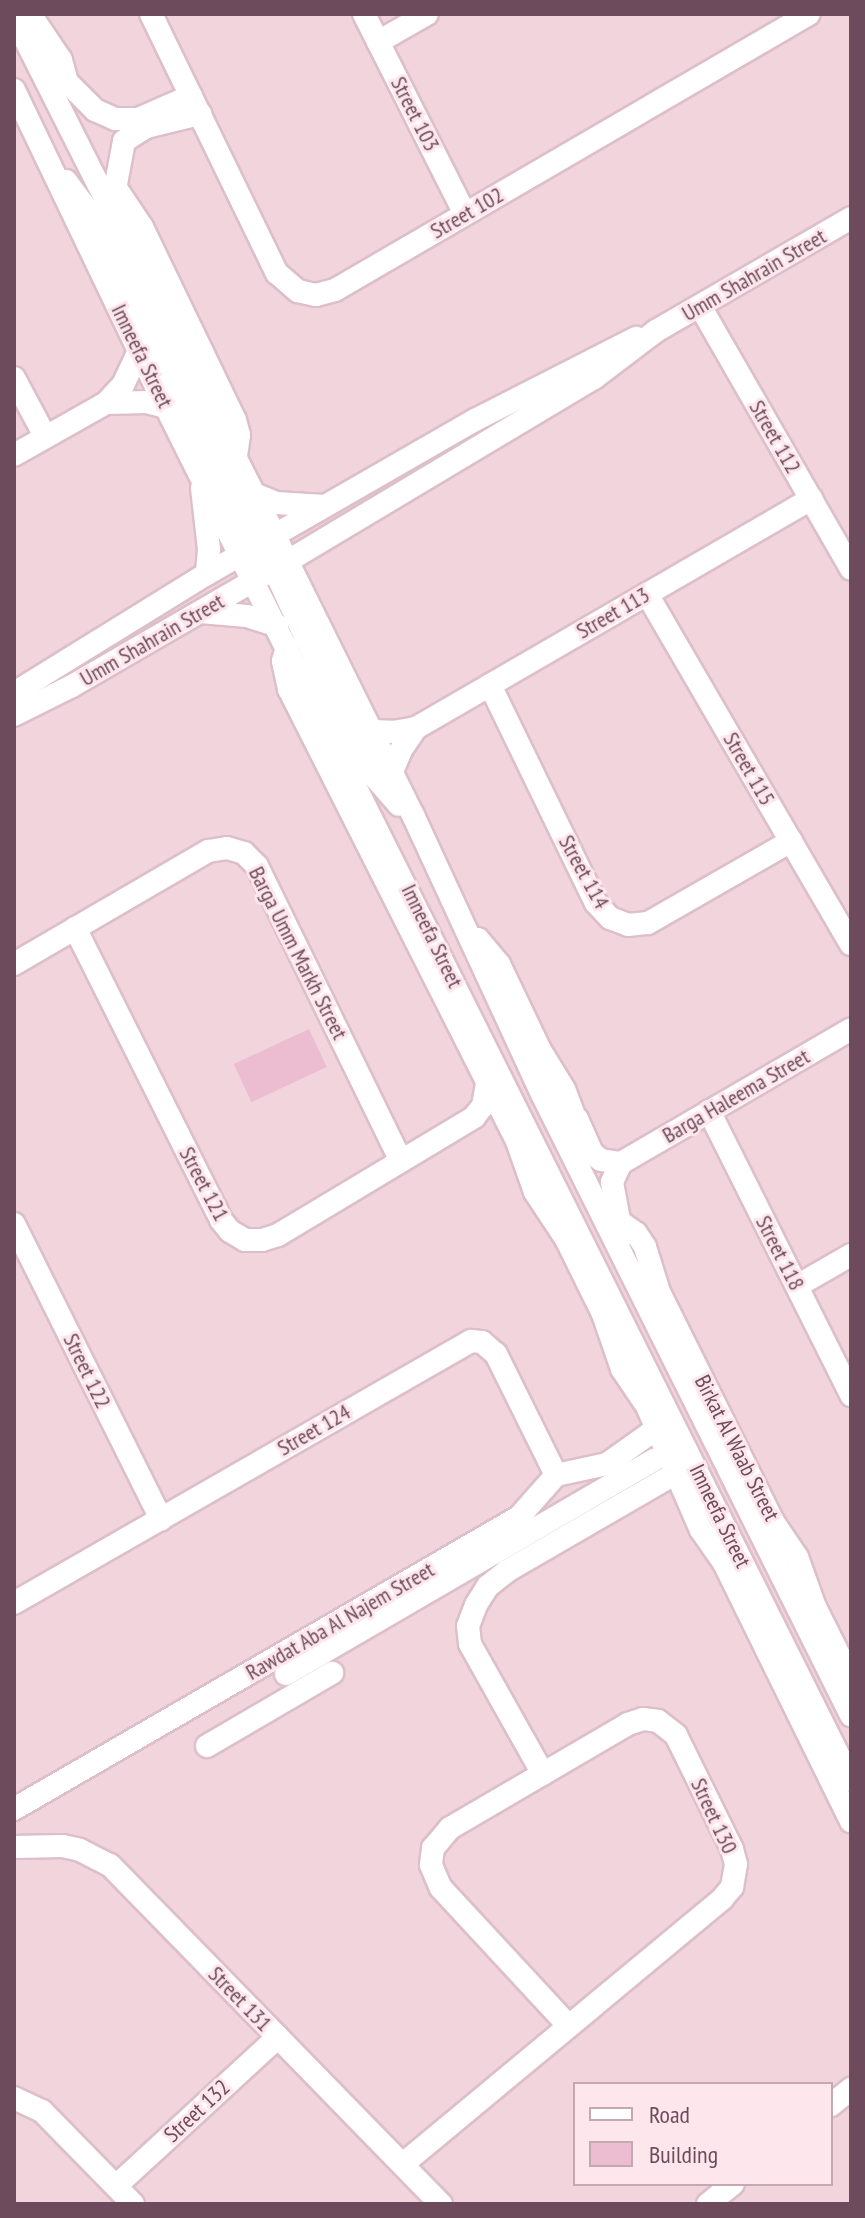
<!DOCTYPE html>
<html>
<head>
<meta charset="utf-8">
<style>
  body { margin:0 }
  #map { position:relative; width:865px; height:2218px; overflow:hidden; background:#f9e2e7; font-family:"PT Sans Narrow",sans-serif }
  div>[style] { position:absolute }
  .residential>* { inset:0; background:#f2d4dc }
  .building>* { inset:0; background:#ecbcd1; transform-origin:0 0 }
  .roads { filter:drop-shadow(2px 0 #dcbfca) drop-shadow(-2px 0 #dcbfca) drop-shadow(0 2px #dcbfca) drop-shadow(0 -2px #dcbfca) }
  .minor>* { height:22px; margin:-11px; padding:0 11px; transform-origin:11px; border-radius:11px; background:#fff }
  span { translate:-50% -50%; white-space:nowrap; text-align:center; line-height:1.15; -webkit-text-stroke:6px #fde7ec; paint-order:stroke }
  .street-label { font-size:22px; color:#6e4b5c }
  .frame { position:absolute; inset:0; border:16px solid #6e4b5c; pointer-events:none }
  .legend { position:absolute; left:573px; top:2082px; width:260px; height:104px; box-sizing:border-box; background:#fde7ec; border:2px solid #c4a9b2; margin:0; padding:10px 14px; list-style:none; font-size:24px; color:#6e4b5c }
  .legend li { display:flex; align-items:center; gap:16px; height:40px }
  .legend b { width:40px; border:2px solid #c4a9b2 }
</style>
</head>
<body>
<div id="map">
  <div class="residential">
    <div style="clip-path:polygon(evenodd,14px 14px,851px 14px,851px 2204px,14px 2204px,14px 14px,575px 2084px,831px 2084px,831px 2184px,575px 2184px,575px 2084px)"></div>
  </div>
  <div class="building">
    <div style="left:309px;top:1029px;width:42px;height:83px;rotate:65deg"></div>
  </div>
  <div class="roads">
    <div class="minor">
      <div style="left:30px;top:14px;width:55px;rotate:56deg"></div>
      <div style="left:61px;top:60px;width:23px;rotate:75deg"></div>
      <div style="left:151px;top:14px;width:288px;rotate:64.1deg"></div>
      <div style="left:277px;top:273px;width:28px;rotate:41deg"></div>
      <div style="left:298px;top:291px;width:18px;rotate:13deg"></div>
      <div style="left:316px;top:295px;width:20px;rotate:-15deg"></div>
      <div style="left:335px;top:290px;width:548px;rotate:-30.21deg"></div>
      <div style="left:364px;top:14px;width:224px;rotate:63.2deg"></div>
      <div style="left:14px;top:17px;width:568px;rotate:63.3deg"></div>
      <div style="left:269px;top:524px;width:325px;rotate:63.7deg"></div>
      <div style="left:413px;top:815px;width:307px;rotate:65.2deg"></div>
      <div style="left:542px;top:1094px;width:694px;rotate:63.55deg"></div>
      <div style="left:378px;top:42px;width:56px;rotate:-29.7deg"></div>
      <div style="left:38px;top:62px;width:35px;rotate:35deg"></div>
      <div style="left:67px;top:82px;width:40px;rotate:45deg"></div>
      <div style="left:95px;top:110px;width:22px;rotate:24deg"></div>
      <div style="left:115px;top:119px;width:23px"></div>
      <div style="left:138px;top:119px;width:58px;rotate:-23.5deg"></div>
      <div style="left:14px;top:90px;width:352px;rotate:64.4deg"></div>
      <div style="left:166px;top:407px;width:1534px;rotate:63.49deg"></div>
      <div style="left:66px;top:181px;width:57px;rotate:53.5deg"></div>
      <div style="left:100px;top:227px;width:342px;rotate:63.6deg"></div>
      <div style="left:252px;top:533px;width:26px;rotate:51deg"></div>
      <div style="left:114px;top:185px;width:50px;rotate:56.3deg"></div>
      <div style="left:142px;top:227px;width:214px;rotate:64.3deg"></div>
      <div style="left:235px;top:420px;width:16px;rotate:75deg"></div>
      <div style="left:239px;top:435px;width:22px;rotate:98deg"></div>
      <div style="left:113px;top:200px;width:60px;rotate:-79.4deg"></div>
      <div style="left:124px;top:141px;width:26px;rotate:-32deg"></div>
      <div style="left:146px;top:127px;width:56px;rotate:-13.5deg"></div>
      <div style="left:700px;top:306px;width:303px;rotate:60.1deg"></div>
      <div style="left:14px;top:378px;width:66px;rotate:61.9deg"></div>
      <div style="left:106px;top:403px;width:41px;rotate:-1.4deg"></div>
      <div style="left:147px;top:402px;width:20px;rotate:15deg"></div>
      <div style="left:14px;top:455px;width:106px;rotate:-29.5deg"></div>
      <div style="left:106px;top:403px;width:25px;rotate:-47deg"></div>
      <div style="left:123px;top:385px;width:38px;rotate:-65deg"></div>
      <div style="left:202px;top:488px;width:61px;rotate:83.5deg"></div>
      <div style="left:209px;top:549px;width:25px;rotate:95deg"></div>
      <div style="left:254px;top:494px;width:24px;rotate:22deg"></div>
      <div style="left:276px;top:503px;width:49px;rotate:3.5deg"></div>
      <div style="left:265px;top:560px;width:13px;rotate:45deg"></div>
      <div style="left:274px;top:569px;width:218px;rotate:65.1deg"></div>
      <div style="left:366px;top:767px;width:50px;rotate:49deg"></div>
      <div style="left:647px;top:594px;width:405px;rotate:59.8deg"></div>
      <div style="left:201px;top:612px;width:46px;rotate:5deg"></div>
      <div style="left:247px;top:616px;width:32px;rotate:18deg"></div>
      <div style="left:287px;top:647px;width:15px;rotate:106deg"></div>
      <div style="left:283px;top:661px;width:29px;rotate:78deg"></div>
      <div style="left:289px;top:689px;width:506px;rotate:63.23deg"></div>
      <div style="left:517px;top:1141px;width:54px;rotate:70.6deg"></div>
      <div style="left:535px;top:1192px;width:56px;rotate:56.6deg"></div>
      <div style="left:566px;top:1239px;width:84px;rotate:63.7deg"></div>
      <div style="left:603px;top:1314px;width:58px;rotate:70.9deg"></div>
      <div style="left:622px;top:1369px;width:45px;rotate:56deg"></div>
      <div style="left:647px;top:1406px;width:135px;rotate:66.5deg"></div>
      <div style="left:701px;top:1530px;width:40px;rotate:55.1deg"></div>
      <div style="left:724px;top:1563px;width:288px;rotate:63.8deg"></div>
      <div style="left:490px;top:685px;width:242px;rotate:64.1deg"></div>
      <div style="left:596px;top:903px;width:21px;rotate:47deg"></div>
      <div style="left:610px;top:918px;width:19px;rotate:21deg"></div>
      <div style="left:628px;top:925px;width:20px;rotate:-6deg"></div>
      <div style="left:648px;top:923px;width:165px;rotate:-29.8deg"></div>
      <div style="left:14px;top:693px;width:227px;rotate:-31.7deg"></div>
      <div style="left:207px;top:574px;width:309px;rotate:-29.9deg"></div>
      <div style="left:475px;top:420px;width:181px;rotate:-27deg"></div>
      <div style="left:14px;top:715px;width:65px;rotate:-26.6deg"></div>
      <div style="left:72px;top:686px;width:250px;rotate:-30.1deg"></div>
      <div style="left:288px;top:561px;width:357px;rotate:-30.9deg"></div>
      <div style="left:594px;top:378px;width:78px;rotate:-37.2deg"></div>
      <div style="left:656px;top:331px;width:225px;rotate:-30.1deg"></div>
      <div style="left:370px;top:731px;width:23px;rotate:2deg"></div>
      <div style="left:393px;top:732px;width:23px;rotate:-10deg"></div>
      <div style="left:416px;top:728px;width:457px;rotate:-30.1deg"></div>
      <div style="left:391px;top:774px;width:26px;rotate:-67deg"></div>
      <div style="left:401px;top:750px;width:27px;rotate:-56deg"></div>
      <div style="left:75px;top:928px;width:326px;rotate:63.4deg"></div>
      <div style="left:221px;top:1220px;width:14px;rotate:51deg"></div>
      <div style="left:230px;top:1231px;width:17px;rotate:31deg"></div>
      <div style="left:245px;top:1240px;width:17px"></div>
      <div style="left:262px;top:1240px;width:17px;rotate:-17deg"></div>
      <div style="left:278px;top:1235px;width:229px;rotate:-31deg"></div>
      <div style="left:474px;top:1117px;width:14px;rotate:-51deg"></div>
      <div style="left:483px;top:1106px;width:22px;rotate:-80deg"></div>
      <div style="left:478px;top:939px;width:33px;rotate:50deg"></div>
      <div style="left:499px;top:964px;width:95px;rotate:64.5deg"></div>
      <div style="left:540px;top:1050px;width:46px;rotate:58.4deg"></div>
      <div style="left:564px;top:1089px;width:25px;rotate:69deg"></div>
      <div style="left:14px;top:964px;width:225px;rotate:-30.2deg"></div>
      <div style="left:208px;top:851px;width:19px;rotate:-9deg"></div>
      <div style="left:227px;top:848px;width:18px;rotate:16deg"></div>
      <div style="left:244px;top:853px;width:18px;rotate:45deg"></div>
      <div style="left:257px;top:866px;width:328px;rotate:64deg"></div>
      <div style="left:562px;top:1103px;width:22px;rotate:47deg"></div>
      <div style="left:577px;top:1119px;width:37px;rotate:66deg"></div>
      <div style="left:592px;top:1153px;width:11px;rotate:38deg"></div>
      <div style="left:601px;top:1160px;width:20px;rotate:9deg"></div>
      <div style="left:709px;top:1111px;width:318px;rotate:63.4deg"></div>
      <div style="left:620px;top:1222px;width:19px;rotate:35deg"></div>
      <div style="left:636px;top:1233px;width:17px;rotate:57deg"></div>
      <div style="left:645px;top:1247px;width:47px;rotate:72.7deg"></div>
      <div style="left:659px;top:1292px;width:254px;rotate:63.6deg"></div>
      <div style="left:772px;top:1520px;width:45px;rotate:56deg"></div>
      <div style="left:797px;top:1557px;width:53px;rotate:70.2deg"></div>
      <div style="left:815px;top:1607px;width:80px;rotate:63.4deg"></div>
      <div style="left:14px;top:1224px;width:330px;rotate:63.5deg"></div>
      <div style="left:622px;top:1236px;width:55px;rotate:-100.5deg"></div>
      <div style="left:612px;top:1182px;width:21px;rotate:-65deg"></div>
      <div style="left:621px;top:1163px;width:266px;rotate:-30.2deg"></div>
      <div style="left:797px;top:1286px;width:62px;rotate:-29.9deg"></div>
      <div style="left:14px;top:1603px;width:527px;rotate:-29.83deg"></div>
      <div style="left:471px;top:1341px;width:11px;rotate:5deg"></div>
      <div style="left:482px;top:1342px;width:18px;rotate:41deg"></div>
      <div style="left:496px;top:1354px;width:135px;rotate:63.6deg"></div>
      <div style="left:286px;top:1674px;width:426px;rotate:-30.2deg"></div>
      <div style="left:207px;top:1746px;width:145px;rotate:-30.3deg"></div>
      <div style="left:543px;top:1774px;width:149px;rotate:-119.3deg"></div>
      <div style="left:470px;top:1644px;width:18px;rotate:-96deg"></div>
      <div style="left:468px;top:1626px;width:22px;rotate:-69deg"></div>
      <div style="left:476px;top:1605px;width:22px;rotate:-58deg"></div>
      <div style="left:488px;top:1586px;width:24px;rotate:-38deg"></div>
      <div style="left:507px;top:1571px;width:198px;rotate:-30.1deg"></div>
      <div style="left:14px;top:1809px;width:583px;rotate:-30.04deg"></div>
      <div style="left:519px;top:1517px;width:56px;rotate:-48.6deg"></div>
      <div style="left:556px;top:1475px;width:52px;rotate:-12.2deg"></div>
      <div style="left:607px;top:1464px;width:60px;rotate:-35.5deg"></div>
      <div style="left:14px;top:1847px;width:49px;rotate:-1.2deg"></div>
      <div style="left:63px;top:1846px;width:17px;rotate:13deg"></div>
      <div style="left:80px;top:1850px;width:34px;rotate:27deg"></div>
      <div style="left:110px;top:1865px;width:474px;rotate:45.7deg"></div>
      <div style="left:14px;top:2098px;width:31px;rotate:25deg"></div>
      <div style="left:42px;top:2111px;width:130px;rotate:45.6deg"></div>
      <div style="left:831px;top:2105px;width:26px;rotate:-39deg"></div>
      <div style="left:403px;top:2164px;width:415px;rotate:-39.7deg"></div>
      <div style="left:722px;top:1899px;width:16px;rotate:-50deg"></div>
      <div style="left:732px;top:1887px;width:23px;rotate:-80deg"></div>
      <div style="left:736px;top:1864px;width:16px;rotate:-105deg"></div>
      <div style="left:732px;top:1849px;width:127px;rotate:-116.2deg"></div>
      <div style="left:676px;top:1735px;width:23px;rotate:-142deg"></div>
      <div style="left:658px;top:1721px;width:15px;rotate:-172deg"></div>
      <div style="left:643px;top:1719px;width:16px;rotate:162deg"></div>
      <div style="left:628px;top:1724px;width:206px;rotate:149.7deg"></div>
      <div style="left:450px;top:1828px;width:26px;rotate:130deg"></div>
      <div style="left:433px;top:1848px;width:17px;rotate:97deg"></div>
      <div style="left:431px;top:1865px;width:25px;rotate:67deg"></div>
      <div style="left:441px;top:1888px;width:188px;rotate:47.2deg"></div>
      <div style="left:116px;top:2186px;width:220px;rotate:-42.6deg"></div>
      <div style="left:708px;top:2204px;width:32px;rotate:-39deg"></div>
    </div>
  </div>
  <div class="street-label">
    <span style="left:415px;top:114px;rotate:63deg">Street 103</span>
    <span style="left:467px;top:213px;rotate:-30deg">Street 102</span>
    <span style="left:754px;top:275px;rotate:-30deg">Umm Shahrain Street</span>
    <span style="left:142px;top:356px;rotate:64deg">Imneefa Street</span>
    <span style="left:775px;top:437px;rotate:60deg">Street 112</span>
    <span style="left:613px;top:613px;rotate:-30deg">Street 113</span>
    <span style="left:152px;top:640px;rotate:-30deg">Umm Shahrain Street</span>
    <span style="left:749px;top:769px;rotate:60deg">Street 115</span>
    <span style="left:584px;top:872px;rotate:61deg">Street 114</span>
    <span style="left:432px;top:936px;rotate:64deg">Imneefa Street</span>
    <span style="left:298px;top:953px;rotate:63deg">Barga Umm Markh Street</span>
    <span style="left:736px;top:1096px;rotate:-30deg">Barga Haleema Street</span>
    <span style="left:204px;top:1184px;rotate:62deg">Street 121</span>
    <span style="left:780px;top:1253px;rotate:63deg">Street 118</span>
    <span style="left:87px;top:1371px;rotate:64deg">Street 122</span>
    <span style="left:314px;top:1430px;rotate:-30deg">Street 124</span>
    <span style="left:737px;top:1448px;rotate:63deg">Birkat Al Waab Street</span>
    <span style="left:720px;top:1516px;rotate:64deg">Imneefa Street</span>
    <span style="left:340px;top:1621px;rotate:-30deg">Rawdat Aba Al Najem Street</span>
    <span style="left:714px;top:1816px;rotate:65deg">Street 130</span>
    <span style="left:240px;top:1999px;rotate:46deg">Street 131</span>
    <span style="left:197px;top:2111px;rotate:-43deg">Street 132</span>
  </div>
  <div class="frame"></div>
  <ul class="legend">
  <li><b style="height:10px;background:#fff"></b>Road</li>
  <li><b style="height:22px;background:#ecbcd1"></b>Building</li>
  </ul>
</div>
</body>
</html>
